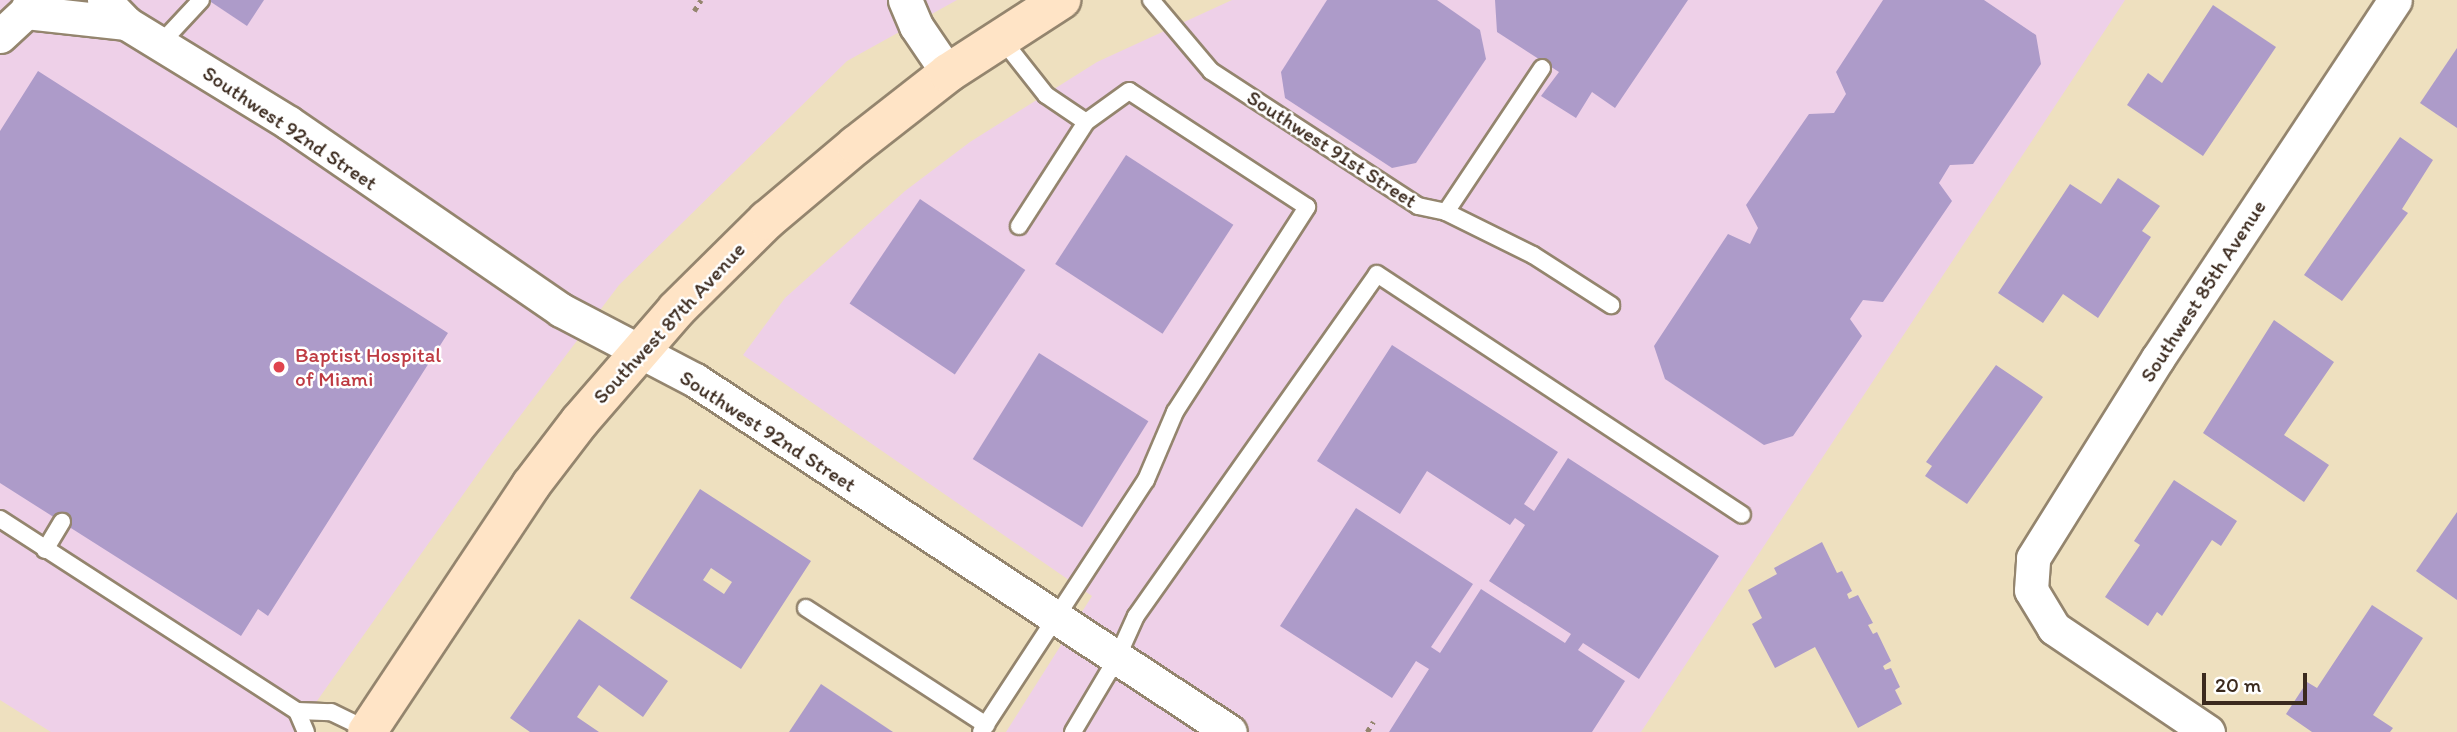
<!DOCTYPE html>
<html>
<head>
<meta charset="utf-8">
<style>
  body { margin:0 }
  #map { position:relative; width:2457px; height:732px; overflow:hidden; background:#eee0bf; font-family:Itim,sans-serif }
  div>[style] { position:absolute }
  .built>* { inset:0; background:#eed0e8 }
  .building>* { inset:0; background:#ad9bc9; transform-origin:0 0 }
  .path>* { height:4.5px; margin-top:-2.25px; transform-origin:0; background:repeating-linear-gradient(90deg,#94856e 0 5px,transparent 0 10px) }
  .roads { filter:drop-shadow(2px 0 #94856e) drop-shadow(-2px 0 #94856e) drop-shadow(0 2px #94856e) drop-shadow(0 -2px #94856e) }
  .service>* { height:16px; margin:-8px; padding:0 8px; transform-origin:8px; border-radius:8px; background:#fff }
  .minor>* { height:33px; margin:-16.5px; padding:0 16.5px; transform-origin:16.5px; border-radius:16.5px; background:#fff }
  .secondary>* { height:38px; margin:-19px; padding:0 19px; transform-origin:19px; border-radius:19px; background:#ffe4c6 }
  .dots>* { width:19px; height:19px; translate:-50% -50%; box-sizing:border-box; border:4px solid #fff; border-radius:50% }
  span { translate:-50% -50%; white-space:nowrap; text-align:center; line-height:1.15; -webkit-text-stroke:5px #fff; paint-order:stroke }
  .street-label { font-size:21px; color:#3b2a1e }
  .health-label { font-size:21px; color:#be3a42 }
  .left { translate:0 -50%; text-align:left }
  .scale { position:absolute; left:2202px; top:673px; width:105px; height:32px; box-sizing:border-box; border:4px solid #3b2a1e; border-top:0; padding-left:9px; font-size:21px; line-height:24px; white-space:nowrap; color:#3b2a1e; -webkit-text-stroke:5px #fff; paint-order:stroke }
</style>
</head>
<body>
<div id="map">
  <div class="built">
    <div style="clip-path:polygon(0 0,957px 0,847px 61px,619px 285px,496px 448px,295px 732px,51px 732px,0 700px)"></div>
    <div style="clip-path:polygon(1232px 0,2125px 0,1641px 732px,1006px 732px,1092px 596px,743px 355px,785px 298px,905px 191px,970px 142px,1097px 62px)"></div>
  </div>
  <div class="building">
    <div style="clip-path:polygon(208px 0,264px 0,247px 26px)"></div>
    <div style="clip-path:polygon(1327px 0,1437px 0,1480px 30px,1486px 59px,1416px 163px,1392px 168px,1285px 98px,1281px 72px)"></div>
    <div style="clip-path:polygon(1495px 0,1688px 0,1615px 108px,1592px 92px,1576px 118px,1541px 96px,1559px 72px,1497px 32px)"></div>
    <div style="clip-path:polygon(1883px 0,1984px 0,2036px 35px,2041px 64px,1973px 164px,1950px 165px,1939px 183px,1952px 201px,1883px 302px,1863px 300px,1850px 319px,1862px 336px,1793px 436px,1764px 445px,1665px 379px,1654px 346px,1728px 234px,1750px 244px,1758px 228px,1746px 205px,1809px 114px,1834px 113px,1846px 94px,1836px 72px)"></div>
    <div style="clip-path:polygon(2213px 5px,2276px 47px,2203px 156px,2127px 105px,2148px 73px,2162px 83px)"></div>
    <div style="clip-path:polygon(2457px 48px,2457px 128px,2420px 103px)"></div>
    <div style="clip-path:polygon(38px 71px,448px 333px,268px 616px,258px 609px,241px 636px,0 483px,0 131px)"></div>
    <div style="clip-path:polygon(2400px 137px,2433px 160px,2402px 209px,2408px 213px,2342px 301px,2304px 275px)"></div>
    <div style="left:1126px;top:155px;width:128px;height:130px;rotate:33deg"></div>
    <div style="clip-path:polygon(2118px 178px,2160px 206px,2142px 231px,2151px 237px,2098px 318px,2063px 294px,2043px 323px,1998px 293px,2070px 184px,2101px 204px)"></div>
    <div style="left:920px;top:199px;width:127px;height:126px;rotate:34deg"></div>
    <div style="clip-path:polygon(2274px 320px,2334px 362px,2284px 435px,2329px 465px,2304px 502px,2203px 433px)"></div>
    <div style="clip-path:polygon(1392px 345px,1558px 452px,1524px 504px,1534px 511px,1568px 458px,1719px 556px,1639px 679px,1583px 643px,1578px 650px,1625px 681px,1592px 732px,1389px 732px,1429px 669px,1416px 661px,1392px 698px,1280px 626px,1356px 508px,1473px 584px,1431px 647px,1440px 653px,1481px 589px,1565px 643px,1571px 634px,1489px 581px,1525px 525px,1515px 518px,1510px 525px,1427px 471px,1400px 514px,1317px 461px)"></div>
    <div style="left:1039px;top:353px;width:129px;height:125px;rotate:32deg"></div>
    <div style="clip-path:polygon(1996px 365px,2043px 397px,1967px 504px,1925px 476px,1932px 466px,1926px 462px)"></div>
    <div style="clip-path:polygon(2174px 480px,2237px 521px,2221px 546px,2212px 540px,2162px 616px,2157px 612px,2148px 626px,2105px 597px,2140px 545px,2134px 541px)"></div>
    <div style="clip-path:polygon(evenodd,700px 489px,811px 561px,741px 669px,630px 598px,700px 489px,711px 568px,732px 582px,724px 594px,703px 580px,711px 568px)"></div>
    <div style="clip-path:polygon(2457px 512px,2457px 600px,2416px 571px)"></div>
    <div style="clip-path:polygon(1822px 542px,1837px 573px,1842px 571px,1852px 591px,1847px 594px,1849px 599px,1858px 595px,1873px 623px,1868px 625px,1873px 634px,1877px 632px,1891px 661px,1883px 666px,1885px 670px,1891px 668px,1900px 687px,1895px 690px,1902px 704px,1858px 728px,1815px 647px,1775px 668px,1752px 624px,1762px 618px,1748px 590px,1777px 574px,1774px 568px)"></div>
    <div style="clip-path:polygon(2372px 605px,2423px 638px,2373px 715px,2393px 728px,2390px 732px,2312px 732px,2286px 714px,2307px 682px,2317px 688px)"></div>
    <div style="clip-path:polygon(579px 619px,668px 681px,643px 717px,599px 685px,577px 717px,599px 732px,530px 732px,510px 718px)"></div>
    <div style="clip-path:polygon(821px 684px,893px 732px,789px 732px)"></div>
  </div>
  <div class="path">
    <div style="left:694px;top:11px;width:13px;rotate:-58deg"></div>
    <div style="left:1367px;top:732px;width:12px;rotate:-59deg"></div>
  </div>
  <div class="roads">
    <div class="service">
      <div style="left:1151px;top:0;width:93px;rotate:49.8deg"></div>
      <div style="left:1211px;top:71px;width:247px;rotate:33.1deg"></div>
      <div style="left:1418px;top:206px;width:29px;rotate:12deg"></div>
      <div style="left:1446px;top:212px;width:97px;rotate:26.3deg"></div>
      <div style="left:1533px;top:255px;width:93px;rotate:32.7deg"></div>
      <div style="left:160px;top:44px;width:60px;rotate:-47deg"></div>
      <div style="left:1446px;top:212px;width:173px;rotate:-56.3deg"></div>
      <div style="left:1019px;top:226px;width:124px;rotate:-57.2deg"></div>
      <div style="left:0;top:519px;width:354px;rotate:32.9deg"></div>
      <div style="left:297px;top:711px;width:34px;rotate:2deg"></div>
      <div style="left:331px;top:712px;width:41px;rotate:25.9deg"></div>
      <div style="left:45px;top:550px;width:33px;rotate:-59deg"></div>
      <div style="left:806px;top:608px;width:215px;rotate:33deg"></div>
      <div style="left:297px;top:711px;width:23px;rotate:67deg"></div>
      <div style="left:981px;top:732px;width:301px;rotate:-56.8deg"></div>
      <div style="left:1146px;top:480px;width:74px;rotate:-66.9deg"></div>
      <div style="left:1175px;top:412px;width:244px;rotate:-57.2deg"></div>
      <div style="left:1307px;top:207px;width:212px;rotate:-146.9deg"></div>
      <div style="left:1129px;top:91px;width:53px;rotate:144.2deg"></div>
      <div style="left:1086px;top:122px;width:48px;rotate:-146deg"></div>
      <div style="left:1046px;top:95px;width:73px;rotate:-128.3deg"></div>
      <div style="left:1073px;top:732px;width:86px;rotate:-59.3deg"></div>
      <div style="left:1117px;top:658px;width:46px;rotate:-65.7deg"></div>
      <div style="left:1136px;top:616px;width:418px;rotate:-54.8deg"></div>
      <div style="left:1377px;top:274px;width:437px;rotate:33.4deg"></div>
    </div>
    <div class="minor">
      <div style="left:104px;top:0;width:32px;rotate:46deg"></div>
      <div style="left:126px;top:23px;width:191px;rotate:31.5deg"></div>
      <div style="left:289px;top:123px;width:330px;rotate:34.5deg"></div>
      <div style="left:561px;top:310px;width:151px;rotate:27.6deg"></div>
      <div style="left:695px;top:380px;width:640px;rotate:33.34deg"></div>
      <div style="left:905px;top:0;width:28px;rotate:67deg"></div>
      <div style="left:916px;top:26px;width:57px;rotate:55.8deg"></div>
      <div style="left:26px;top:12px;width:101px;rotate:6.3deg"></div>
      <div style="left:0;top:36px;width:35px;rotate:-43deg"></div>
      <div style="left:26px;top:12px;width:13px;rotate:-67deg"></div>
      <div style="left:2208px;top:732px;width:186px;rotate:-146deg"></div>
      <div style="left:2054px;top:628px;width:44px;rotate:-121.2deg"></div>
      <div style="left:2031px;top:590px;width:32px;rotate:-86deg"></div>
      <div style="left:2033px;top:558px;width:236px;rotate:-58deg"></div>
      <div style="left:2158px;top:358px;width:429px;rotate:-56.5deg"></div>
    </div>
    <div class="secondary">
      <div style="left:367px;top:732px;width:296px;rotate:-56.4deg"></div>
      <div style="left:531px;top:485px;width:81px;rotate:-52.6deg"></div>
      <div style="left:580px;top:421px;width:148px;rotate:-49.1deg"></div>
      <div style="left:677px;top:309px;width:127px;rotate:-44.7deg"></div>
      <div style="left:767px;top:220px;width:116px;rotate:-40.1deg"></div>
      <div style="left:856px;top:145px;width:117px;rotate:-38deg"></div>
      <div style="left:948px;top:73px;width:135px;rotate:-32.9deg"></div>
    </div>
  </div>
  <div class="dots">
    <div style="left:279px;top:367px;background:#e0444e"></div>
  </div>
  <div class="street-label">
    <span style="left:290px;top:128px;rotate:34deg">Southwest 92nd Street</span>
    <span style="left:1332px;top:149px;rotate:33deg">Southwest 91st Street</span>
    <span style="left:2203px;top:291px;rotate:-57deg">Southwest 85th Avenue</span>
    <span style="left:669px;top:323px;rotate:-47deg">Southwest 87th Avenue</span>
    <span style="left:768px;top:431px;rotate:33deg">Southwest 92nd Street</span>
  </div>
  <div class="health-label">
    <span class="left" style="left:295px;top:367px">Baptist Hospital<br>of Miami</span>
  </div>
  <div class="scale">20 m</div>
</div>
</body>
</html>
